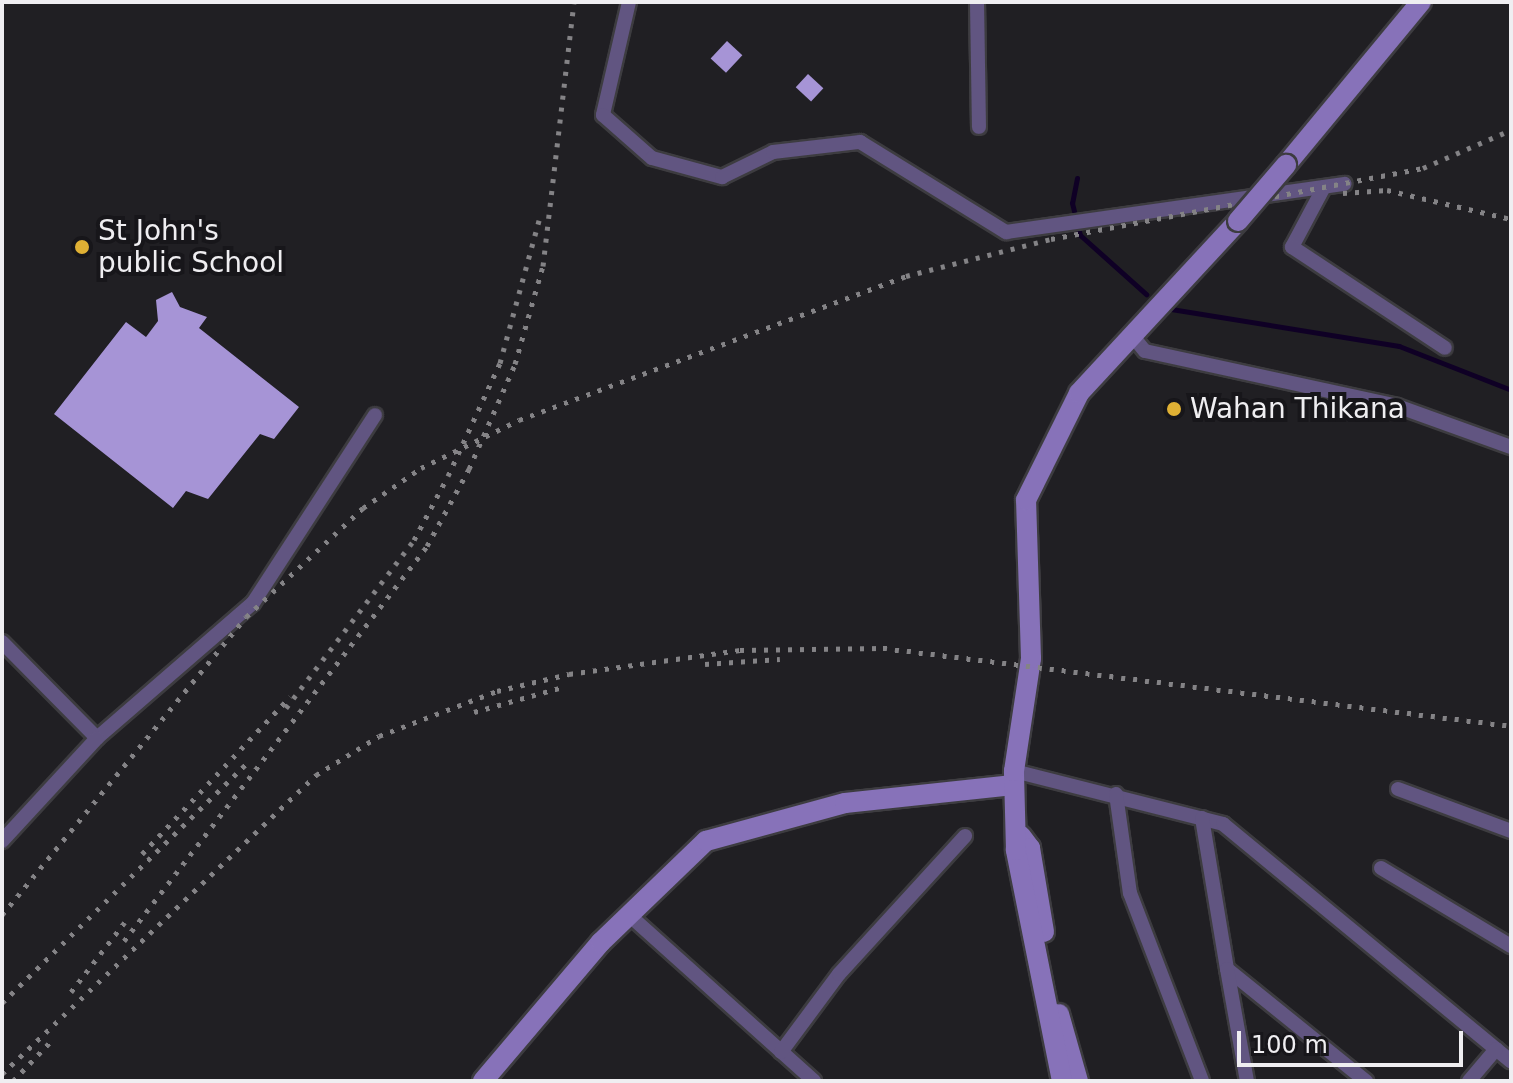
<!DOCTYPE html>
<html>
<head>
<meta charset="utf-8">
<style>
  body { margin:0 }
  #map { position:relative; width:1513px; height:1083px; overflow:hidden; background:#201f23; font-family:"DejaVu Sans",sans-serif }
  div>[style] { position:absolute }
  .stream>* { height:5px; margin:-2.5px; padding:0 2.5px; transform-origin:2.5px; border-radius:2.5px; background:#0f0025 }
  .building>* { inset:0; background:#a694d6; transform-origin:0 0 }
  .roads { filter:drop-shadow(2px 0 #3d3c40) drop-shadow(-2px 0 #3d3c40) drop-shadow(0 2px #3d3c40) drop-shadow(0 -2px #3d3c40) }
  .street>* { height:14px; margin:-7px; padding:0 7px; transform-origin:7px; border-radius:7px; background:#615581 }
  .secondary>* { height:20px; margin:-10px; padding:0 10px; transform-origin:10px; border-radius:10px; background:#8772b9 }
  .rail>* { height:5px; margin-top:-2.5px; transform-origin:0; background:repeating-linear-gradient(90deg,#848386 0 4px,transparent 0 12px) }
  .bridges { filter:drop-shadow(2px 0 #3d3c40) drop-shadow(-2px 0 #3d3c40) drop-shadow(0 2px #3d3c40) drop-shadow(0 -2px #3d3c40) }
  .secondary-bridge>* { height:20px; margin:-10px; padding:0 10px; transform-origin:10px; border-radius:10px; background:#8772b9 }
  .dots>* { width:22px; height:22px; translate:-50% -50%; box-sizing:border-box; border:4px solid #17161a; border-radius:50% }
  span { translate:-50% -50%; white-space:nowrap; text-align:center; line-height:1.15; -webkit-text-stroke:8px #17161a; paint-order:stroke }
  .poi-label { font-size:28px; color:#efeef1 }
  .left { translate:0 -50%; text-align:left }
  .frame { position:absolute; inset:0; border:4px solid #efeef1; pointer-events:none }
  .scale { position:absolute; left:1237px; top:1031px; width:226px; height:36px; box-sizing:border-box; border:4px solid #efeef1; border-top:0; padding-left:10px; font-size:24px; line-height:28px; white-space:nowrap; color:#efeef1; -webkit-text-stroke:6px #17161a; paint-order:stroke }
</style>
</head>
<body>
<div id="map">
  <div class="stream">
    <div style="left:1077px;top:178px;width:25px;rotate:101deg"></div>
    <div style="left:1072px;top:203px;width:33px;rotate:76deg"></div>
    <div style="left:1080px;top:235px;width:89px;rotate:41.8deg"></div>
    <div style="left:1171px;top:309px;width:231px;rotate:9.2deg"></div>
    <div style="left:1399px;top:346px;width:120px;rotate:21.4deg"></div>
  </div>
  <div class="building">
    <div style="left:727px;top:41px;width:21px;height:24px;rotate:43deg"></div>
    <div style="left:808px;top:74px;width:21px;height:18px;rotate:43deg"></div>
    <div style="clip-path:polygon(172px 292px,180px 307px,207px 317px,199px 328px,299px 407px,274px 439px,260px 434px,208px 499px,186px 491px,173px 508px,54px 414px,126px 322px,146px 337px,158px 321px,156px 300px)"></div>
  </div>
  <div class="roads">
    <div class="street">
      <div style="left:629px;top:2px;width:116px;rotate:103deg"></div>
      <div style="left:603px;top:115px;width:65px;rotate:41.3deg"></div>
      <div style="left:652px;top:158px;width:73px;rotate:15.2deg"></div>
      <div style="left:722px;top:177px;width:57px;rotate:-26.1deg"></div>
      <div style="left:773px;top:152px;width:88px;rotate:-6.6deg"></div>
      <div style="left:860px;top:142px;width:172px;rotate:31.7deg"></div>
      <div style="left:1006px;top:232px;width:342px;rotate:-8.1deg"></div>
      <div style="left:977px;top:2px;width:125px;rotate:89.1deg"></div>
      <div style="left:1324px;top:187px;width:68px;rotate:118.1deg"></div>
      <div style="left:1292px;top:247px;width:183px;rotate:33.4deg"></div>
      <div style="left:1131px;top:334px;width:22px;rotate:51deg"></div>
      <div style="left:1145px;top:351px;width:258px;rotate:12.3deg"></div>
      <div style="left:1397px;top:406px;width:121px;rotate:19.8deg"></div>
      <div style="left:2px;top:642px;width:135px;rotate:45.3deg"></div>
      <div style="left:97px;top:738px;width:206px;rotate:-40.9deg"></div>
      <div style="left:253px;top:603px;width:224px;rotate:-57deg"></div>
      <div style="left:1014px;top:771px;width:216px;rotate:14.2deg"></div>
      <div style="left:1223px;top:824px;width:373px;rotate:39.5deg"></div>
      <div style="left:1398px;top:789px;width:121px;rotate:20.4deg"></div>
      <div style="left:1116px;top:794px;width:100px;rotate:82deg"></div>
      <div style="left:1130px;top:893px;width:201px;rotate:69deg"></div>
      <div style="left:1202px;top:818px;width:153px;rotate:80.6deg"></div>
      <div style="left:1227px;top:969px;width:179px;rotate:38.9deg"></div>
      <div style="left:2px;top:841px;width:140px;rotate:-47.3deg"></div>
      <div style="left:1381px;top:868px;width:152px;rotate:31deg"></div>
      <div style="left:628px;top:914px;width:250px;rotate:41.9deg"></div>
      <div style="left:1227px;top:969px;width:114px;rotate:79.9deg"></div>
      <div style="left:781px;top:1052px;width:97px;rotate:-53.4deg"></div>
      <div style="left:839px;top:974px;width:187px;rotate:-47.6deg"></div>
      <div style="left:1469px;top:1081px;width:42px;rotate:-49.8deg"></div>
    </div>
    <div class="secondary">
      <div style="left:1286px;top:165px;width:212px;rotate:-50.4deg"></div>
      <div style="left:1021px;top:836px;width:15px;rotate:53deg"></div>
      <div style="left:1030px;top:848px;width:85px;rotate:80.5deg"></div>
      <div style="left:1059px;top:1014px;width:70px;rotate:74.2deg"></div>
      <div style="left:483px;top:1081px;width:182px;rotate:-49.7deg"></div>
      <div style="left:601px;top:942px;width:146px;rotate:-43.9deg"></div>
      <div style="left:706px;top:841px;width:144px;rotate:-15.3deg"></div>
      <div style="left:845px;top:803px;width:169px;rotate:-6.1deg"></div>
      <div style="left:1062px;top:1081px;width:236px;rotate:-101.3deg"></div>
      <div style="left:1016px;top:850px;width:79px;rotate:-91.5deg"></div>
      <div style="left:1014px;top:771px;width:114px;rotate:-81.4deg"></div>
      <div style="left:1031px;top:658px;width:158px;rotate:-91.8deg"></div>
      <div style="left:1026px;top:500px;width:119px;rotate:-63.6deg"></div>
      <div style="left:1079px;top:393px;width:234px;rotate:-47.2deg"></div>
    </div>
  </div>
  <div class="rail">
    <div style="left:1343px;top:193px;width:44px;rotate:-3.9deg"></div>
    <div style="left:1387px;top:190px;width:127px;rotate:13.2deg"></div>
    <div style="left:705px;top:664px;width:75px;rotate:-3.8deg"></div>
    <div style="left:286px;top:708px;width:211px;rotate:-52.7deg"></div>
    <div style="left:414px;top:540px;width:72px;rotate:-62deg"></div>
    <div style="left:448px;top:476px;width:124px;rotate:-65.3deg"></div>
    <div style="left:500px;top:363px;width:156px;rotate:-74.7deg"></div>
    <div style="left:474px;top:712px;width:92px;rotate:-15.7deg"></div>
    <div style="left:142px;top:854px;width:216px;rotate:-46.7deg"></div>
    <div style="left:2px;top:915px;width:385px;rotate:-50.7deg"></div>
    <div style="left:246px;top:617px;width:160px;rotate:-43deg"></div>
    <div style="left:363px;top:508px;width:70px;rotate:-34.6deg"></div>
    <div style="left:421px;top:468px;width:109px;rotate:-26.1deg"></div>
    <div style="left:519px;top:420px;width:413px;rotate:-20.4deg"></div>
    <div style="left:906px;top:276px;width:150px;rotate:-14.3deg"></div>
    <div style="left:1051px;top:239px;width:379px;rotate:-10.8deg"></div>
    <div style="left:1423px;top:168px;width:96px;rotate:-23.4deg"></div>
    <div style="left:124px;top:941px;width:498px;rotate:-52.5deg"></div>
    <div style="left:427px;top:546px;width:88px;rotate:-61.4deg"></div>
    <div style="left:469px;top:469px;width:115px;rotate:-66.3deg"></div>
    <div style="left:515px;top:364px;width:102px;rotate:-74.1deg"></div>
    <div style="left:543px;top:266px;width:266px;rotate:-83.3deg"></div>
    <div style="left:71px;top:992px;width:88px;rotate:-52.4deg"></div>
    <div style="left:2px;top:1003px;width:347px;rotate:-44.4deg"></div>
    <div style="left:2px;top:1074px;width:434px;rotate:-43.6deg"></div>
    <div style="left:316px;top:775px;width:74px;rotate:-31.8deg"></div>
    <div style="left:379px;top:736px;width:126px;rotate:-20.9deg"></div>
    <div style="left:497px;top:691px;width:74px;rotate:-13.3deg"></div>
    <div style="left:569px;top:674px;width:173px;rotate:-8deg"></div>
    <div style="left:740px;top:650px;width:143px;rotate:-0.8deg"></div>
    <div style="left:883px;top:648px;width:633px;rotate:7.08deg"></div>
    <div style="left:13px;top:1081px;width:58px;rotate:-46.4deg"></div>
  </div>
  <div class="bridges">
    <div class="secondary-bridge">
      <div style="left:1238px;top:221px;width:74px;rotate:-49.4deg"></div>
    </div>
  </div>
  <div class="dots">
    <div style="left:82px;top:247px;background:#dfb034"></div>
    <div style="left:1174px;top:409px;background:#dfb034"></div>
  </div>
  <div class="poi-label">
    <span class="left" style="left:98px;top:247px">St John's<br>public School</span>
    <span class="left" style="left:1190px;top:409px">Wahan Thikana</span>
  </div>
  <div class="frame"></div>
  <div class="scale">100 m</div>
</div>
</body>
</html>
